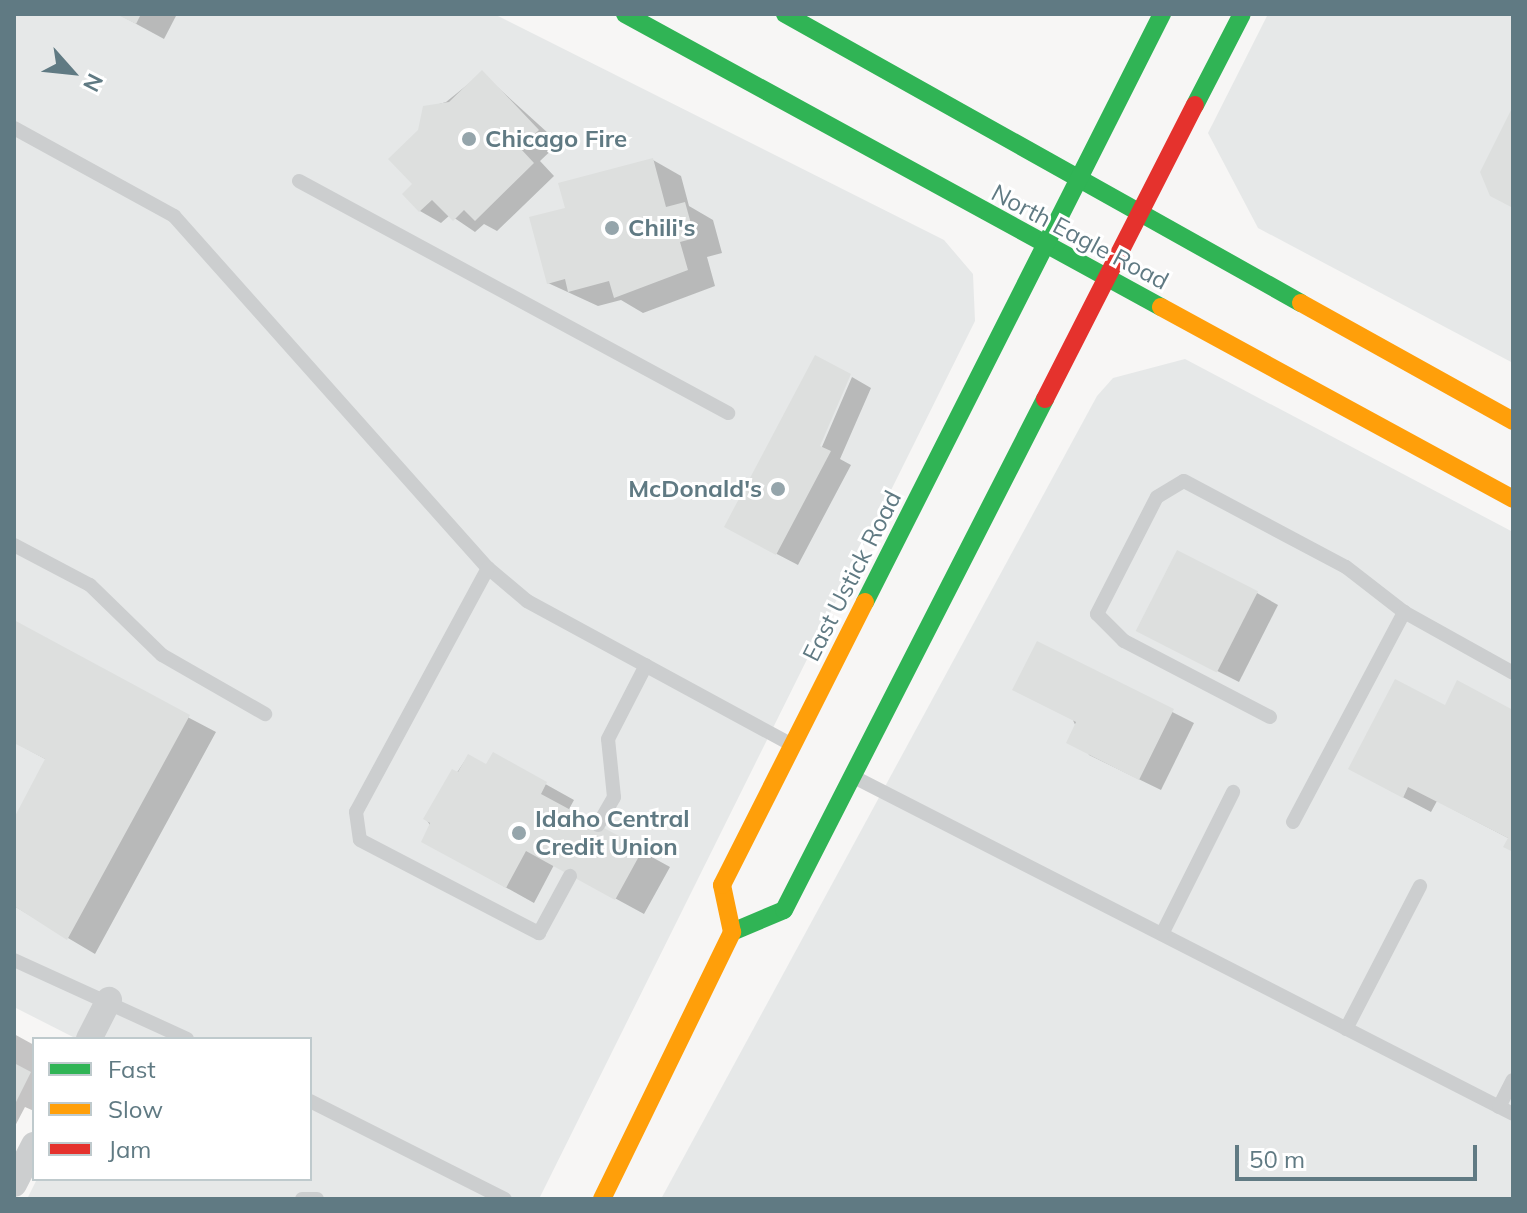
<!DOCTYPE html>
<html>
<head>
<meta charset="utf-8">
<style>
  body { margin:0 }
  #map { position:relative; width:1527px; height:1213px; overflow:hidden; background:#f7f6f5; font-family:Mulish,sans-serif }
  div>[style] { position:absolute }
  .built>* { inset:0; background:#e6e8e8 }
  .shadow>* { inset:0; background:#0003 }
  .building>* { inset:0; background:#dddfde; transform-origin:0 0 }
  .lane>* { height:14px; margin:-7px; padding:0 7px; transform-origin:7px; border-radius:7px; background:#cccecf }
  .street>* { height:26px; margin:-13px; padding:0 13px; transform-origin:13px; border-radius:13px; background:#cccecf }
  .fast>* { height:18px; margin:-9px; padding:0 9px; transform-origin:9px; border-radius:9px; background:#30b455 }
  .slow>* { height:18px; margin:-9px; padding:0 9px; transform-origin:9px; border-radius:9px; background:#ff9f0a }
  .jam>* { height:18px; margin:-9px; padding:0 9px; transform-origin:9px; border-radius:9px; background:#e5322d }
  .dots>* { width:22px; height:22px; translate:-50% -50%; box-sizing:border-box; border:4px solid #fff; border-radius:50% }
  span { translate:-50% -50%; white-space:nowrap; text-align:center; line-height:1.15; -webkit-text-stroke:6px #fff; paint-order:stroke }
  .poi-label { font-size:24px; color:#607a83; font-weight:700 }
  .left { translate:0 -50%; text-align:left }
  .right { translate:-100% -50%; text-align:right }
  .street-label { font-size:24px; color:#607a83 }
  .frame { position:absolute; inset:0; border:16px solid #607a83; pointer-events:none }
  .legend { position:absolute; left:32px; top:1037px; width:280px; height:144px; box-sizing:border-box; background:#fff; border:2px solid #bfcacd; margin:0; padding:10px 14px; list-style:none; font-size:24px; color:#607a83 }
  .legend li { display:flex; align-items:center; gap:16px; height:40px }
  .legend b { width:40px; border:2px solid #bfcacd }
  .north { position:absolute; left:32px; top:32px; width:80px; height:80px; -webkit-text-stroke:6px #fff; paint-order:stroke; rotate:117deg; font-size:22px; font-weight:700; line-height:32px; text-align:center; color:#607a83 }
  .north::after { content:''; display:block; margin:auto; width:28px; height:36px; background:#607a83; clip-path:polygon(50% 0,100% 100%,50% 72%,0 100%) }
  .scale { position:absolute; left:1235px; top:1145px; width:242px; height:36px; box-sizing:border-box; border:4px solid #607a83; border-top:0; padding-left:10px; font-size:24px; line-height:28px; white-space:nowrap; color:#607a83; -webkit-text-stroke:6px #fff; paint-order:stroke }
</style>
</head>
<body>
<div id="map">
  <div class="built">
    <div style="clip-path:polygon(14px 14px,494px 14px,944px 240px,973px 274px,975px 321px,539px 1199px,27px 1199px,37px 1179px,310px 1179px,310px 1039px,77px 1039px,14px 1007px)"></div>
    <div style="clip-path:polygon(1268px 14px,1513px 14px,1513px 363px,1258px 228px,1208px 133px)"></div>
    <div style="clip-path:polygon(1185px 359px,1513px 532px,1513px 1199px,661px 1199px,1097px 396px,1113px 378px)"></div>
  </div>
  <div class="shadow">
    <div style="clip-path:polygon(118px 14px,177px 14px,164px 39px)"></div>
    <div style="clip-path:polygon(482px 73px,559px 143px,540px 161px,554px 176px,497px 231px,484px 224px,475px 232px,450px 215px,441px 223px,420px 211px,415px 184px,425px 108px,446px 102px)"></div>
    <div style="clip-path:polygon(653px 160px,681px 176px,689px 206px,713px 220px,722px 253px,707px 257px,715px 286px,643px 313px,621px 300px,598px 306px,548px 283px,567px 209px)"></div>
    <div style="clip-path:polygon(852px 377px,871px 388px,840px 459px,851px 465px,798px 565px,748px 539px,818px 456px)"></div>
    <div style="clip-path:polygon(1257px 593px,1278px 605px,1239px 682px,1160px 642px)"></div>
    <div style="clip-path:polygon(14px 626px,216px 732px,95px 954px,14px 906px,14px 822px,47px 760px,14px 742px)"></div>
    <div style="clip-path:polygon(1038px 644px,1194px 723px,1161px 790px,1089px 755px)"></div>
    <div style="clip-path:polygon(1446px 707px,1513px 712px,1513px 851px,1510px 839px,1437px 801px,1431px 812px,1378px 784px)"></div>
    <div style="clip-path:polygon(493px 755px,574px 800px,568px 811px,670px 867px,644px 914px,554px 865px,534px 903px,451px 857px,426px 819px,468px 756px,487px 766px)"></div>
    <div style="clip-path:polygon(14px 1034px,34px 1045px,34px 1111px,25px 1107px,14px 1128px)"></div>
  </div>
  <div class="building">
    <div style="clip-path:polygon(116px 14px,141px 14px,136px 24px)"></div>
    <div style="clip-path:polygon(482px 70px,539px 130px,520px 148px,534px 163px,475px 221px,464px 210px,453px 221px,432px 200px,419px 212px,402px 194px,412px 184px,388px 159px,418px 130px,423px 106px,449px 102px)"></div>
    <div style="clip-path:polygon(1513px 106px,1513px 208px,1490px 196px,1480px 172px)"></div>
    <div style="clip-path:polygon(653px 158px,666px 207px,685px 202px,695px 238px,680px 242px,688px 270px,614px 298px,609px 281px,568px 292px,565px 279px,547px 284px,529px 217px,565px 208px,558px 183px)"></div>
    <div style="clip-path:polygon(815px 355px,851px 374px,820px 446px,831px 451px,776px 555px,724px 527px)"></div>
    <div style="left:1177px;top:550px;width:91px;height:91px;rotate:27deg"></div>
    <div style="clip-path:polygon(14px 620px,190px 715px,67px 940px,14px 906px,14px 818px,45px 759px,14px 743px)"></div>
    <div style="clip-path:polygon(1037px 641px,1174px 709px,1139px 780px,1066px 743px,1076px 722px,1012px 690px)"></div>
    <div style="clip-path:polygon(1395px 679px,1445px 705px,1457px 680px,1513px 710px,1513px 852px,1503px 847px,1508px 838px,1408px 787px,1403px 798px,1348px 769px)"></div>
    <div style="clip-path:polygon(493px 752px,547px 782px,541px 794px,643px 849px,615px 900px,526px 851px,506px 888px,421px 842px,430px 823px,423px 819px,452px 769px,458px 772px,468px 754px,486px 764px)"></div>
    <div style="clip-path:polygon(14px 1063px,31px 1072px,14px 1106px)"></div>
  </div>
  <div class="lane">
    <div style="left:14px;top:128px;width:183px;rotate:28.8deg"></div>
    <div style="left:174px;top:216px;width:472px;rotate:48.3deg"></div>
    <div style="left:488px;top:568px;width:51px;rotate:40.2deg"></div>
    <div style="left:527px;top:601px;width:299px;rotate:28.5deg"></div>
    <div style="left:299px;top:181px;width:488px;rotate:28.4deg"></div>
    <div style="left:14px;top:545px;width:86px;rotate:27.8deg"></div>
    <div style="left:90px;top:585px;width:100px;rotate:44.2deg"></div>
    <div style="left:162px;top:655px;width:119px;rotate:29.8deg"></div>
    <div style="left:488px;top:568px;width:277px;rotate:118.4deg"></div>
    <div style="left:356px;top:812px;width:28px;rotate:82deg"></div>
    <div style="left:360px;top:840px;width:202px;rotate:27.5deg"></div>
    <div style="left:539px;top:933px;width:65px;rotate:-61.5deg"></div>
    <div style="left:1270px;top:717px;width:165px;rotate:-152.5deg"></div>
    <div style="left:1124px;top:641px;width:38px;rotate:-135deg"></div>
    <div style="left:1097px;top:614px;width:131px;rotate:-62.9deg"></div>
    <div style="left:1157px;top:497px;width:31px;rotate:-31deg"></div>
    <div style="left:1184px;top:481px;width:183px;rotate:28deg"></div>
    <div style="left:1346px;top:567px;width:73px;rotate:37.8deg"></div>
    <div style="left:854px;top:777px;width:740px;rotate:27.08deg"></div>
    <div style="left:1293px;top:822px;width:238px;rotate:-62.1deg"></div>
    <div style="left:1404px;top:612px;width:125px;rotate:29.2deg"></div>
    <div style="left:598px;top:825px;width:32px;rotate:-60deg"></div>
    <div style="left:614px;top:797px;width:58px;rotate:-95.9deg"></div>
    <div style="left:608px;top:739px;width:83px;rotate:-62.8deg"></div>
    <div style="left:1162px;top:934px;width:159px;rotate:-63.4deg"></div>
    <div style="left:14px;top:960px;width:190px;rotate:24.5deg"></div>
    <div style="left:1346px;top:1029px;width:161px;rotate:-62.6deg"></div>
    <div style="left:310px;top:1101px;width:218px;rotate:26.7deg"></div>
    <div style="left:1499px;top:1107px;width:30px;rotate:-63deg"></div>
    <div style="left:302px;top:1199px;width:15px"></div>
  </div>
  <div class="street">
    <div style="left:89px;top:1039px;width:44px;rotate:-62.9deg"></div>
    <div style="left:14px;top:1184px;width:44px;rotate:-62.9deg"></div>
  </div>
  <div class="fast">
    <div style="left:625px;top:14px;width:611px;rotate:28.66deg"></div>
    <div style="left:785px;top:14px;width:591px;rotate:29.25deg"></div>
    <div style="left:1195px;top:105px;width:102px;rotate:-62.7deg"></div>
    <div style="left:865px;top:602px;width:659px;rotate:-63.2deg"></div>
    <div style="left:732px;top:932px;width:56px;rotate:-22.9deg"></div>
    <div style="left:784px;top:910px;width:574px;rotate:-62.94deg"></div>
  </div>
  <div class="slow">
    <div style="left:1301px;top:303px;width:243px;rotate:29.1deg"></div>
    <div style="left:1161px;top:307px;width:401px;rotate:28.6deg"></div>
    <div style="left:602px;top:1199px;width:297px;rotate:-64deg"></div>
    <div style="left:732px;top:932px;width:48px;rotate:-102deg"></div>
    <div style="left:722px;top:885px;width:317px;rotate:-63.2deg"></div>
  </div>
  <div class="jam">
    <div style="left:1045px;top:399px;width:330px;rotate:-63deg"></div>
  </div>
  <div class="dots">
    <div style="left:469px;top:139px;background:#95a5ab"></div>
    <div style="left:612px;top:228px;background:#95a5ab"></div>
    <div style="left:778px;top:489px;background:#95a5ab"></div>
    <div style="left:519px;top:833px;background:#95a5ab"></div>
  </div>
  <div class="poi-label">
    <span class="left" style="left:485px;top:139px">Chicago Fire</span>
    <span class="left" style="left:628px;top:228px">Chili's</span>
    <span class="right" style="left:762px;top:489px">McDonald's</span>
    <span class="left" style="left:535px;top:833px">Idaho Central<br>Credit Union</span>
  </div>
  <div class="street-label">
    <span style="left:1080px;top:237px;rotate:28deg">North Eagle Road</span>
    <span style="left:852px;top:576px;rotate:-63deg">East Ustick Road</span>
  </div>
  <div class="frame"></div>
  <ul class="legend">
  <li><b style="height:10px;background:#30b455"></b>Fast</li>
  <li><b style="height:10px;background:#ff9f0a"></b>Slow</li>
  <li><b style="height:10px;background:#e5322d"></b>Jam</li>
  </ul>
  <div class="north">N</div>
  <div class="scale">50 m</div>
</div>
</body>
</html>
